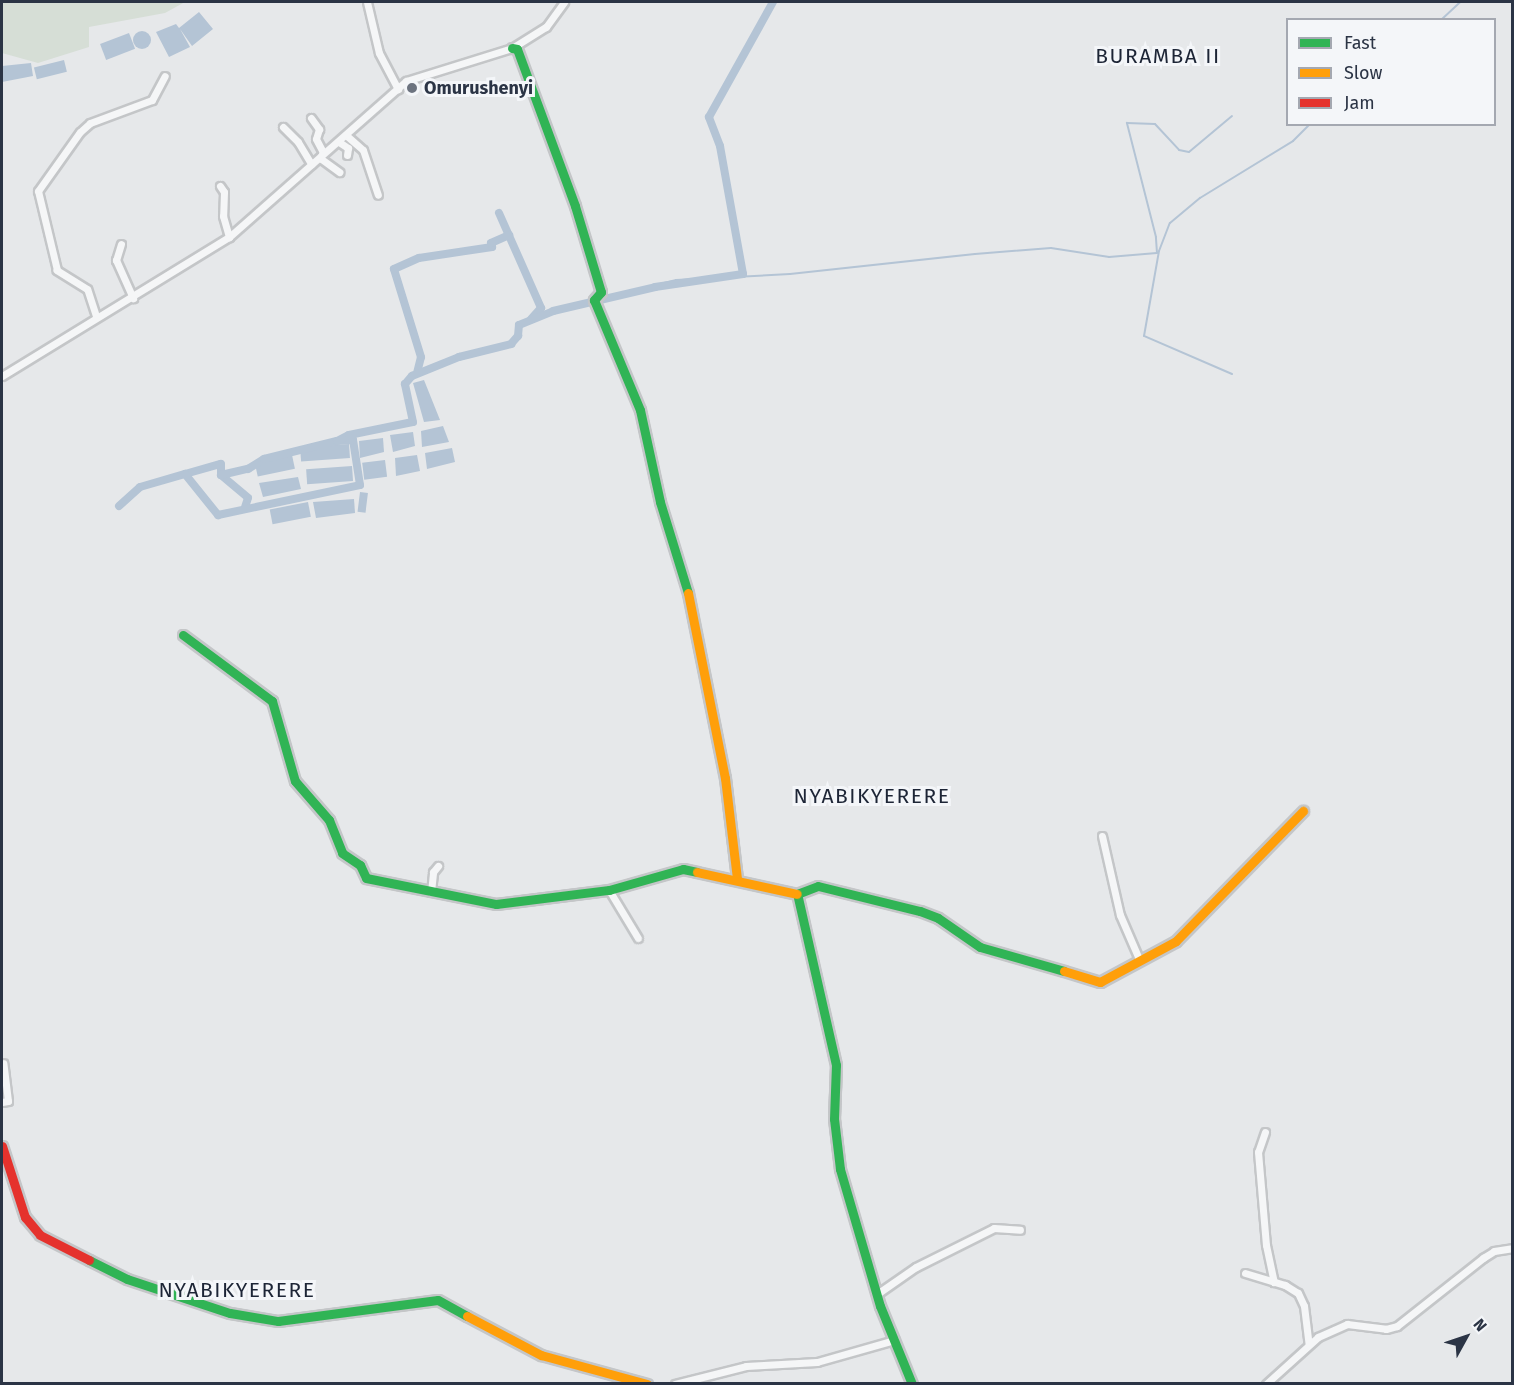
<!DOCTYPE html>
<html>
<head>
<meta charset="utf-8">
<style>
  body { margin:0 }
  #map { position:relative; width:1514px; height:1385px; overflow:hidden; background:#e6e8ea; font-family:"Fira Sans",sans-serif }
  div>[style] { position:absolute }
  .green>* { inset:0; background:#d6ded6 }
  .water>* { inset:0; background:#b4c4d5; transform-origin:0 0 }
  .round { border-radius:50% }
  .stream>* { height:2px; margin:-1px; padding:0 1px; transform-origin:1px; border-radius:1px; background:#b4c4d5 }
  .canal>* { height:8px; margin:-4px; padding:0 4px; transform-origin:4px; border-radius:4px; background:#b4c4d5 }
  .roads { filter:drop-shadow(2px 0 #c4c6c8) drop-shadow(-2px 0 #c4c6c8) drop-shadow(0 2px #c4c6c8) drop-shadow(0 -2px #c4c6c8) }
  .street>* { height:7px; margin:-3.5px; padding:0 3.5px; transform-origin:3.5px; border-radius:3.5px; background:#f5f6f7 }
  .fast>* { height:9px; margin:-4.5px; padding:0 4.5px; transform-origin:4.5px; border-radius:4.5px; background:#30b455 }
  .slow>* { height:9px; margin:-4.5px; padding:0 4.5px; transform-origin:4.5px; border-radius:4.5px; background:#ff9f0a }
  .jam>* { height:9px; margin:-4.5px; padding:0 4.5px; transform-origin:4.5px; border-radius:4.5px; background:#e5322d }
  .dots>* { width:16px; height:16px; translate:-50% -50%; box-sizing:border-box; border:3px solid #f4f6f9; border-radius:50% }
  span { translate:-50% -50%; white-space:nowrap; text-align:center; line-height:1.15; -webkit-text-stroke:6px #f4f6f9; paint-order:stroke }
  .poi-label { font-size:18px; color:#2b3445; font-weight:700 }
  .left { translate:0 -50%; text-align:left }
  .quarter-label { font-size:21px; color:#1d2536; letter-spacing:1.5px }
  .frame { position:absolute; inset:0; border:3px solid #2b3445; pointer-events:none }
  .legend { position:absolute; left:1286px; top:18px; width:210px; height:108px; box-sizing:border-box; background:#f4f6f9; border:2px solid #a4a8b1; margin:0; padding:8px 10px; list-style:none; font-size:18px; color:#2b3445 }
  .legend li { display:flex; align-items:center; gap:12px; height:30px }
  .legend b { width:30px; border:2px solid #a4a8b1 }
  .north { position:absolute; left:1436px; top:1307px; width:60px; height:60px; -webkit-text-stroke:4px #f4f6f9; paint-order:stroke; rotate:50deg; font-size:16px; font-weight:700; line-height:24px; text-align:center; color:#2b3445 }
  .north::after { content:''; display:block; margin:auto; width:21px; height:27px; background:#2b3445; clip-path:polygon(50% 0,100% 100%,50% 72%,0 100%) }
</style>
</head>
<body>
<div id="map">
  <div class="green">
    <div style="clip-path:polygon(2px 2px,185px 2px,165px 13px,89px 27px,89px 47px,38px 63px,2px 53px)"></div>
  </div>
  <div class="water">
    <div style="clip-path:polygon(199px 12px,213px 29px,192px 46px,180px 29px,190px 47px,169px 57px,156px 32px,176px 24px,179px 28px)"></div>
    <div class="round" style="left:133px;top:31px;width:18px;height:18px"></div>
    <div style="left:129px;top:33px;width:17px;height:31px;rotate:69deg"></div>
    <div style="left:64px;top:60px;width:12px;height:31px;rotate:76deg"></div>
    <div style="clip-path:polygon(31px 63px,33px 76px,2px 82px,2px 66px)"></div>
    <div style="clip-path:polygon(424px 380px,440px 420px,424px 422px,413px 383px)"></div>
    <div style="clip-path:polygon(443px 426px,449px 442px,422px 447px,421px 431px)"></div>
    <div style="clip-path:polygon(413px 432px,415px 446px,393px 452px,390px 435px)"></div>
    <div style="clip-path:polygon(383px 438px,384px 452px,360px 458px,359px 441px)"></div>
    <div style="left:349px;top:444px;width:14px;height:49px;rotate:86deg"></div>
    <div style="clip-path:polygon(452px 448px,455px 462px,427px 469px,425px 453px)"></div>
    <div style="left:292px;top:455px;width:14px;height:38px;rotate:78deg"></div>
    <div style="clip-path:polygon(417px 455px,420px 471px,396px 476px,395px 458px)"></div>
    <div style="left:385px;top:460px;width:17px;height:23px;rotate:83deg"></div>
    <div style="left:352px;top:466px;width:15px;height:46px;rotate:86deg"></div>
    <div style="clip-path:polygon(298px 477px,301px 489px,263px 497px,259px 483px)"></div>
    <div style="left:360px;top:492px;width:8px;height:20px;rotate:7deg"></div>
    <div style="clip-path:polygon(354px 499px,355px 513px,316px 518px,313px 502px)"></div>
    <div style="left:308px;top:502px;width:15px;height:39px;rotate:79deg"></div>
  </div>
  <div class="stream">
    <div style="left:1441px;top:20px;width:26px;rotate:-43deg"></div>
    <div style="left:615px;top:295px;width:63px;rotate:-13.8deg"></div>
    <div style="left:676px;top:280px;width:114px;rotate:-3deg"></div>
    <div style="left:790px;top:274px;width:186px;rotate:-6.2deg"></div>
    <div style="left:975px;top:254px;width:76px;rotate:-4.5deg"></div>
    <div style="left:1051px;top:248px;width:59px;rotate:8.8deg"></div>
    <div style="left:1109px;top:257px;width:48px;rotate:-4.8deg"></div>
    <div style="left:1157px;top:253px;width:16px;rotate:-94deg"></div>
    <div style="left:1156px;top:237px;width:118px;rotate:-104.3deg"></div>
    <div style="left:1127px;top:123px;width:28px;rotate:2deg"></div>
    <div style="left:1155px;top:124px;width:35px;rotate:47deg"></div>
    <div style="left:1179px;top:150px;width:10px;rotate:11deg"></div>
    <div style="left:1189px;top:152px;width:56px;rotate:-39.9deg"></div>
    <div style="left:1232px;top:374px;width:96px;rotate:-156.6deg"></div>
    <div style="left:1144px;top:336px;width:86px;rotate:-80deg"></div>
    <div style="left:1159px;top:251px;width:30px;rotate:-69deg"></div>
    <div style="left:1170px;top:223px;width:39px;rotate:-40deg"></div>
    <div style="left:1200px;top:198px;width:109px;rotate:-31.5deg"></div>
    <div style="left:1293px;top:141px;width:24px;rotate:-45deg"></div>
  </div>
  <div class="canal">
    <div style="left:499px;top:213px;width:104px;rotate:66.1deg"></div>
    <div style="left:541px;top:308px;width:15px;rotate:132deg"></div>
    <div style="left:417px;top:373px;width:16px;rotate:-76deg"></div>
    <div style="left:421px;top:357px;width:92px;rotate:-107.1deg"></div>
    <div style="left:394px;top:269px;width:27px;rotate:-24deg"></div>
    <div style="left:419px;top:258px;width:74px;rotate:-8.6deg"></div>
    <div style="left:492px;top:247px;width:4px;rotate:-104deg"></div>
    <div style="left:491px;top:243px;width:20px;rotate:-24deg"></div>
    <div style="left:185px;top:474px;width:37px;rotate:-16deg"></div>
    <div style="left:221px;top:464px;width:11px;rotate:90deg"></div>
    <div style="left:221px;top:475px;width:35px;rotate:40deg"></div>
    <div style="left:248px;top:498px;width:9px;rotate:108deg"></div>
    <div style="left:221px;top:475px;width:28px;rotate:-13deg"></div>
    <div style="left:248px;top:469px;width:19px;rotate:-32deg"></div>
    <div style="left:264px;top:459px;width:75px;rotate:-13.9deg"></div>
    <div style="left:119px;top:506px;width:28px;rotate:-42deg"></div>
    <div style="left:140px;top:487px;width:47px;rotate:-16.1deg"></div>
    <div style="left:185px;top:474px;width:53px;rotate:51.2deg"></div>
    <div style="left:218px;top:515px;width:145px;rotate:-11.9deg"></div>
    <div style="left:360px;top:485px;width:46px;rotate:-98.8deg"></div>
    <div style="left:353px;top:440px;width:16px;rotate:176deg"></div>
    <div style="left:337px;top:441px;width:13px;rotate:-27deg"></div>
    <div style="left:349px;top:435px;width:65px;rotate:-11.5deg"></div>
    <div style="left:413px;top:422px;width:39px;rotate:-102deg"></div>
    <div style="left:405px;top:384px;width:11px;rotate:-49deg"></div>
    <div style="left:412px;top:376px;width:51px;rotate:-22deg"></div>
    <div style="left:459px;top:357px;width:54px;rotate:-14deg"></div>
    <div style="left:511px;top:344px;width:11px;rotate:-49deg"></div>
    <div style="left:518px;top:336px;width:11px;rotate:-85deg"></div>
    <div style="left:519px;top:325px;width:37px;rotate:-22deg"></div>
    <div style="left:553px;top:311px;width:105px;rotate:-13.2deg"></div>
    <div style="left:655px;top:287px;width:89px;rotate:-8.4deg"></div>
    <div style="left:743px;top:274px;width:130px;rotate:-100.2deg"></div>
    <div style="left:720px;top:146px;width:31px;rotate:-111deg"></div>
    <div style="left:709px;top:117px;width:132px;rotate:-60.9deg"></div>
  </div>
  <div class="roads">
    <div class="street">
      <div style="left:367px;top:2px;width:52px;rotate:76.8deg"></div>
      <div style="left:379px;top:53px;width:41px;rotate:62.2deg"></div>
      <div style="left:311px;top:118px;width:14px;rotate:54deg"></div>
      <div style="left:319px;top:129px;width:10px;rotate:107deg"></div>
      <div style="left:316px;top:139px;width:15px;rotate:62deg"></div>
      <div style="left:323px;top:152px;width:7px;rotate:117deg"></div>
      <div style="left:320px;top:158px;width:24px;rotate:36deg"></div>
      <div style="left:283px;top:127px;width:21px;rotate:45deg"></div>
      <div style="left:298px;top:142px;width:26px;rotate:59deg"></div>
      <div style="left:347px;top:136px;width:21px;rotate:41deg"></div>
      <div style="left:363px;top:150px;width:47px;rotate:71.6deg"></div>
      <div style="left:339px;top:142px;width:11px;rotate:34deg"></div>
      <div style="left:348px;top:148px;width:7px;rotate:98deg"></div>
      <div style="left:220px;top:186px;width:7px;rotate:56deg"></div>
      <div style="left:224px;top:192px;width:24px;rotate:92deg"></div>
      <div style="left:223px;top:216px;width:22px;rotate:74deg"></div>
      <div style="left:121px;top:244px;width:17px;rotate:107deg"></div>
      <div style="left:116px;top:260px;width:42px;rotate:65.9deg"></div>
      <div style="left:96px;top:316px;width:28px;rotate:-108deg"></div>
      <div style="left:87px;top:289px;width:36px;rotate:-148deg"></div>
      <div style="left:57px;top:270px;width:81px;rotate:-103.5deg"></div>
      <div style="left:38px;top:191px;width:72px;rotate:-54.6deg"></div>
      <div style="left:80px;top:132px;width:13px;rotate:-42deg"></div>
      <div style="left:90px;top:123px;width:66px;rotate:-20.4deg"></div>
      <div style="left:152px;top:100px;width:27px;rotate:-62deg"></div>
      <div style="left:2px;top:376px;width:266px;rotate:-31.5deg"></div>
      <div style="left:229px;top:237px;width:236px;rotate:-41.4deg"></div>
      <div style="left:406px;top:81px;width:111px;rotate:-17.3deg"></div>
      <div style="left:512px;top:48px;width:40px;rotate:-32deg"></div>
      <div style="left:546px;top:27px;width:31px;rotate:-54deg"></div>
      <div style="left:1102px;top:836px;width:81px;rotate:77.2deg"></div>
      <div style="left:1120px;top:915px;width:48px;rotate:66.6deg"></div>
      <div style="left:609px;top:890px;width:56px;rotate:58.9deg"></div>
      <div style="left:431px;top:892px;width:20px;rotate:-84deg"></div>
      <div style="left:433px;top:872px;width:8px;rotate:-50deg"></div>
      <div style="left:2px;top:1102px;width:6px;rotate:-9deg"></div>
      <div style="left:8px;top:1101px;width:38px;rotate:-97deg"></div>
      <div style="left:1265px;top:1132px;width:21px;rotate:109deg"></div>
      <div style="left:1258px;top:1152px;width:93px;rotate:85.1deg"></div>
      <div style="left:1266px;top:1245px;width:38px;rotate:78deg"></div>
      <div style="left:1245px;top:1273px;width:42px;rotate:16.7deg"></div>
      <div style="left:1285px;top:1285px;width:15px;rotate:32deg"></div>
      <div style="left:1298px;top:1293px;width:14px;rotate:65deg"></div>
      <div style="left:1304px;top:1306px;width:38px;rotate:83deg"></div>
      <div style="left:877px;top:1294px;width:47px;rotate:-34.7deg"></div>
      <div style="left:916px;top:1267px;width:87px;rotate:-26.6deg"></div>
      <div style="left:994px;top:1228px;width:26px;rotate:4deg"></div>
      <div style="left:675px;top:1384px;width:73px;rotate:-14.2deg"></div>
      <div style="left:746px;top:1366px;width:71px;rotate:-3.2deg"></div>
      <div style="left:817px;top:1362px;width:81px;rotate:-15.8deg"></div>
      <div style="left:1266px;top:1384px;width:70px;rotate:-42.1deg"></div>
      <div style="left:1318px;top:1337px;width:32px;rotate:-24deg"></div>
      <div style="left:1347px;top:1324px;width:39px;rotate:7deg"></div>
      <div style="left:1386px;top:1329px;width:11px;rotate:-15deg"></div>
      <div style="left:1397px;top:1326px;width:110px;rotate:-38.3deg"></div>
      <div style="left:1483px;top:1258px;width:13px;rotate:-32deg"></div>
      <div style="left:1494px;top:1251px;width:18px;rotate:-9deg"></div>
    </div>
    <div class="fast">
      <div style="left:512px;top:48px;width:5px;rotate:11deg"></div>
      <div style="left:517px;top:49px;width:167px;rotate:69.7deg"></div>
      <div style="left:575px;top:206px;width:90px;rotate:73.2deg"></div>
      <div style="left:601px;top:292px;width:11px;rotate:131deg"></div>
      <div style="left:594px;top:300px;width:119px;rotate:67.3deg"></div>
      <div style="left:640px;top:410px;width:94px;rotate:77.7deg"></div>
      <div style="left:660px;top:502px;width:95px;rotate:72.9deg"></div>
      <div style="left:183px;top:635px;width:111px;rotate:36.6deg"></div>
      <div style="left:272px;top:701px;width:83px;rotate:74deg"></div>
      <div style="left:295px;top:781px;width:52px;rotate:48.9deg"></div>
      <div style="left:329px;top:820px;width:35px;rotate:68deg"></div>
      <div style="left:342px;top:853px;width:22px;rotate:34deg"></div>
      <div style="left:360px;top:865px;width:14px;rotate:65deg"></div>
      <div style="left:366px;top:878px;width:133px;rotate:11.3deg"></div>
      <div style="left:496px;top:904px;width:114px;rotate:-7.1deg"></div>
      <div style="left:609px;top:890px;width:77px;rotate:-15.8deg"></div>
      <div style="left:683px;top:869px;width:14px;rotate:12deg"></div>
      <div style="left:89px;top:1260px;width:42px;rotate:26.6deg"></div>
      <div style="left:127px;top:1279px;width:108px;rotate:18.3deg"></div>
      <div style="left:230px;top:1313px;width:49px;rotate:9.5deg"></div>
      <div style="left:278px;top:1321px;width:161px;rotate:-7.5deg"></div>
      <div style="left:438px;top:1300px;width:33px;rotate:29deg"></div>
      <div style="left:912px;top:1384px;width:84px;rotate:-112.3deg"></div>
      <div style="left:880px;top:1306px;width:143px;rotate:-106.3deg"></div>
      <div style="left:840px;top:1169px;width:50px;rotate:-96.8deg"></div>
      <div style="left:834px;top:1119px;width:54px;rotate:-87.9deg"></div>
      <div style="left:836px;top:1065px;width:175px;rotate:-102.8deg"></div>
      <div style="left:797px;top:894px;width:22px;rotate:-21deg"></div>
      <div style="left:818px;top:886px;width:105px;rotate:13.8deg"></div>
      <div style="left:920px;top:911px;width:19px;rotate:21deg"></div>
      <div style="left:938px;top:918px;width:51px;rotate:34.6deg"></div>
      <div style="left:980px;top:947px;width:87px;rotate:15.9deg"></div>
    </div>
    <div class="slow">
      <div style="left:688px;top:593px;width:189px;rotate:78.7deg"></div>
      <div style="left:725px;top:778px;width:102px;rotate:83.2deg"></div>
      <div style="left:697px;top:872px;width:102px;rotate:12.4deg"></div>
      <div style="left:1064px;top:971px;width:38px;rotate:17deg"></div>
      <div style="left:1100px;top:982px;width:86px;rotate:-28.3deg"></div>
      <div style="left:1176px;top:941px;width:182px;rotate:-45.7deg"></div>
      <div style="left:467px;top:1316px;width:84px;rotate:27.8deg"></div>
      <div style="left:541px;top:1355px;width:110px;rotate:15.3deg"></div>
    </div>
    <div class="jam">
      <div style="left:2px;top:1146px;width:75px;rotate:72.1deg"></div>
      <div style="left:25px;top:1217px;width:23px;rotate:50deg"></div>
      <div style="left:40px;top:1235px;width:55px;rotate:27deg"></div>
    </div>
  </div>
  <div class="dots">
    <div style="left:412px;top:88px;background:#6c737f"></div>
  </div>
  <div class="poi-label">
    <span class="left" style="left:424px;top:88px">Omurushenyi</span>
  </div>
  <div class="quarter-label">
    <span style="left:1158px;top:56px">BURAMBA II</span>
    <span style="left:872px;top:796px">NYABIKYERERE</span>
    <span style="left:237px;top:1290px">NYABIKYERERE</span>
  </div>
  <div class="frame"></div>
  <ul class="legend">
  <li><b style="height:8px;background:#30b455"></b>Fast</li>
  <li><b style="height:8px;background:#ff9f0a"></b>Slow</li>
  <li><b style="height:8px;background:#e5322d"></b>Jam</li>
  </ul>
  <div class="north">N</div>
</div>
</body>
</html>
